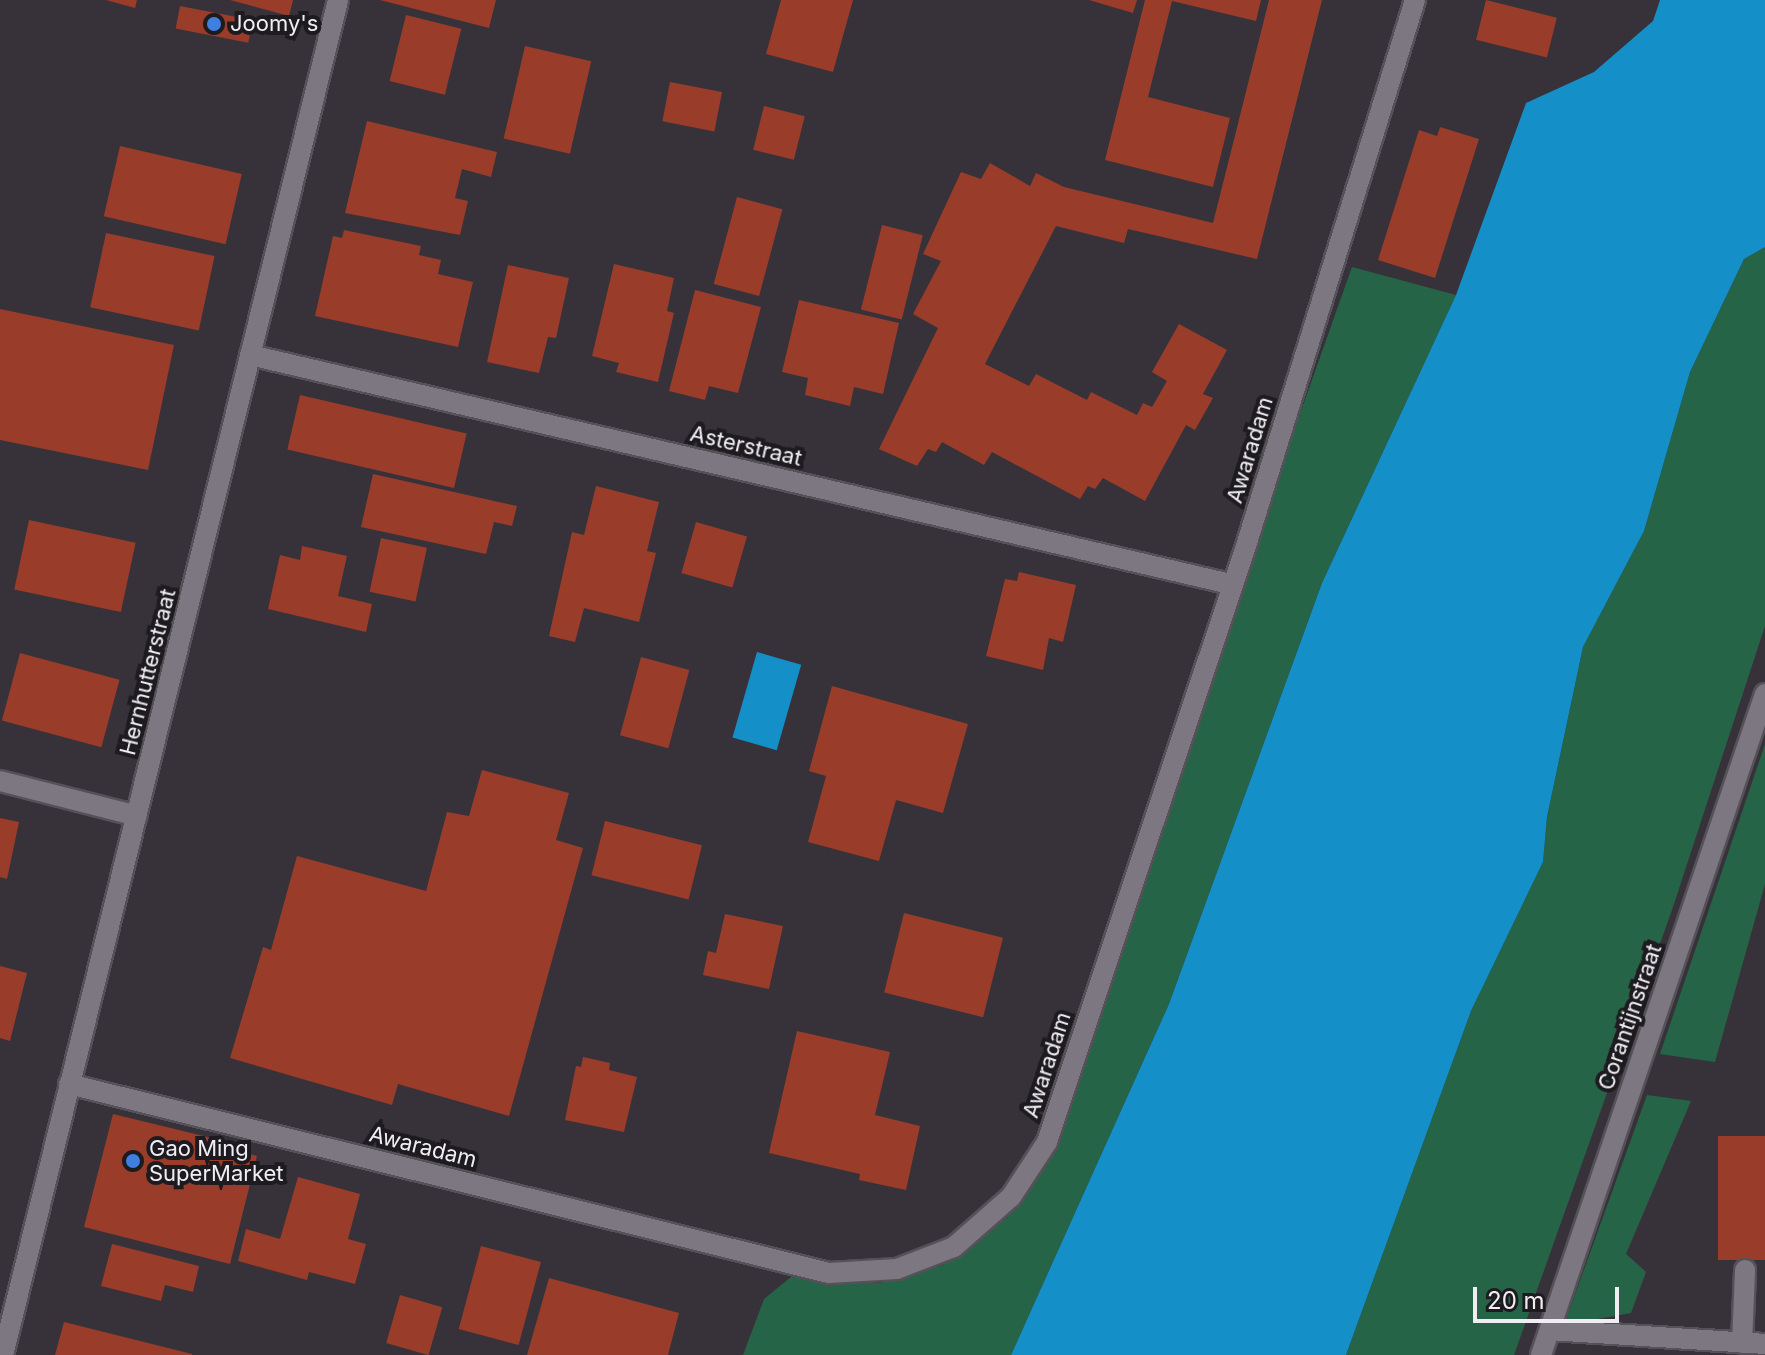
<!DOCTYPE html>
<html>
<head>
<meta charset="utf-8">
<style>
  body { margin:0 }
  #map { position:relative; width:1765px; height:1355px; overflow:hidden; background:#37323a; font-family:Inter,sans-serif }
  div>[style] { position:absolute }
  .green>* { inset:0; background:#266447 }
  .water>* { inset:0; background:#148fc7; transform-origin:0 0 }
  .building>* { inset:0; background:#993c29; transform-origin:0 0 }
  .roads { filter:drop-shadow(2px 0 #555158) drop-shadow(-2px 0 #555158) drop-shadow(0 2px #555158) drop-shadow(0 -2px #555158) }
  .lane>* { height:20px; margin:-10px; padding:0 10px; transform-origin:10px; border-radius:10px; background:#7c7780 }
  .street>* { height:20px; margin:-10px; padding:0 10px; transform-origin:10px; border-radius:10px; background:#7c7780 }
  .secondary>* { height:20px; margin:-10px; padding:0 10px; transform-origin:10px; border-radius:10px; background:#7c7780 }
  .dots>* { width:22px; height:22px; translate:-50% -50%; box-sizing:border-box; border:4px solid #1d1b1f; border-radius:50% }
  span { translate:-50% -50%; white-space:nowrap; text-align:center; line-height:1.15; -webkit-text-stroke:8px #1d1b1f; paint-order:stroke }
  .poi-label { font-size:22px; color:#f0eef3 }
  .left { translate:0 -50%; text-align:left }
  .street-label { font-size:22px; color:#f0eef3 }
  .scale { position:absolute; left:1473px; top:1287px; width:146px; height:36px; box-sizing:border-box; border:4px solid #f0eef3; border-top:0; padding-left:10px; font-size:24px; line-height:28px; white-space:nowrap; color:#f0eef3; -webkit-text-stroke:6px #1d1b1f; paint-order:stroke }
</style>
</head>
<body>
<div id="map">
  <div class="green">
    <div style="clip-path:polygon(1765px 247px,1765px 626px,1673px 907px,1514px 1355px,1346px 1355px,1471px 1011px,1543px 862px,1547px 817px,1583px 647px,1644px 531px,1690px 372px,1744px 259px)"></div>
    <div style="clip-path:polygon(1352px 267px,1456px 295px,1322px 583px,1169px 1004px,1011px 1355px,743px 1355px,764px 1299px,791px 1277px,879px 1283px,943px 1265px,1008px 1217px,1053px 1152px,1180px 783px,1234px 600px)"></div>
    <div style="clip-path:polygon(1765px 744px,1765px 884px,1715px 1062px,1660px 1054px)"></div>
    <div style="clip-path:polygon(1647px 1095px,1691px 1101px,1626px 1254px,1646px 1272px,1631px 1313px,1564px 1325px)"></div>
  </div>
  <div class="water">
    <div style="clip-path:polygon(1660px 0,1765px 0,1765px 247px,1744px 259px,1690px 372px,1644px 531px,1583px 647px,1547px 817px,1543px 862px,1471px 1011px,1346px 1355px,1011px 1355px,1169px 1004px,1322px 583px,1456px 295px,1526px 103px,1594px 72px,1653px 21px)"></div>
    <div style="left:757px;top:652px;width:46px;height:89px;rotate:16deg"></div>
  </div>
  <div class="building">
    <div style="clip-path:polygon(106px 0,137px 0,135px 8px)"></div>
    <div style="clip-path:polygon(230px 0,293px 0,289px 16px)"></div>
    <div style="clip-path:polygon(380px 0,496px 0,489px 28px)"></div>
    <div style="clip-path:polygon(781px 0,853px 0,833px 72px,766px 54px)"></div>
    <div style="clip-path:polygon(1089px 0,1137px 0,1133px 13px)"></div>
    <div style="clip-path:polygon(1145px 0,1261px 0,1256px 21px,1172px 1px,1148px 97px,1230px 118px,1213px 187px,1105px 160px)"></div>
    <div style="clip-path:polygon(1269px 0,1322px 0,1257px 259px,1128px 229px,1124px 243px,1056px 226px,985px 364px,1029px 386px,1036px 374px,1087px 400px,1091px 392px,1137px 415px,1143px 403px,1152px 407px,1167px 381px,1152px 372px,1179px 324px,1227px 350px,1203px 394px,1213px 398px,1195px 430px,1186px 425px,1145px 501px,1103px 478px,1095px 489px,1088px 486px,1080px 499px,992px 452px,984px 465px,942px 442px,936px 452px,928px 449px,917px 466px,879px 449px,938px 328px,913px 314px,941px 261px,923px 254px,961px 172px,981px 179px,990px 163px,1030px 186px,1036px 173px,1064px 187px,1213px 223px)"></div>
    <div style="left:1486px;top:0;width:73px;height:41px;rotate:14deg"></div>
    <div style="left:180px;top:6px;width:74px;height:23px;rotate:11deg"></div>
    <div style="left:406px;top:15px;width:57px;height:68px;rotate:14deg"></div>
    <div style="left:525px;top:46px;width:68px;height:95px;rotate:13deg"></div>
    <div style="left:670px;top:82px;width:53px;height:40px;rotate:11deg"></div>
    <div style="left:764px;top:106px;width:42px;height:45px;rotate:14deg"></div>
    <div style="clip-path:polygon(367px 121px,497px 152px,491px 177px,462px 169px,455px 198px,468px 201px,460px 235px,345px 213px)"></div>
    <div style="clip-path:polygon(1440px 127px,1479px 139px,1435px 278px,1378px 260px,1419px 130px,1437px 136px)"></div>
    <div style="left:120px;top:146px;width:125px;height:72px;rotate:13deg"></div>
    <div style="left:737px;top:197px;width:47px;height:90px;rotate:15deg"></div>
    <div style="left:882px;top:225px;width:42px;height:87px;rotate:14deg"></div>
    <div style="clip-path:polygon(344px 230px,421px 246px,419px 255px,441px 260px,438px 274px,473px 282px,458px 347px,315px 316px,333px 236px,342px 238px)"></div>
    <div style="left:106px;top:233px;width:111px;height:76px;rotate:12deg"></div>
    <div style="clip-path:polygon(614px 264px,674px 278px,667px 311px,674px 313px,658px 382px,616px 372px,619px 363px,592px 356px)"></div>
    <div style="clip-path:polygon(508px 265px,569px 278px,556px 338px,548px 337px,539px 373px,487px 362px)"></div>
    <div style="clip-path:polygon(695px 290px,761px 307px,738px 393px,709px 386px,705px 400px,669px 391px)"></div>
    <div style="clip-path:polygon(799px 300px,899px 323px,883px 394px,854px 387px,850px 406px,805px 395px,808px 378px,782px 372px)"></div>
    <div style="clip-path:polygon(0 309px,174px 345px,148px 470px,0 440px)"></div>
    <div style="left:300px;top:395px;width:171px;height:56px;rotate:13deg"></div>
    <div style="clip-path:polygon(373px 474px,517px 506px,512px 526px,494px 522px,486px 554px,361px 527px)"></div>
    <div style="clip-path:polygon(596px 486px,659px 502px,647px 551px,656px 553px,639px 622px,584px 608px,575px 642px,549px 636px,572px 532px,584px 535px)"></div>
    <div style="left:29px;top:520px;width:109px;height:71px;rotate:12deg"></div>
    <div style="left:696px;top:522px;width:53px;height:53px;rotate:16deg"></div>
    <div style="left:381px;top:538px;width:47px;height:55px;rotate:12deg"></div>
    <div style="clip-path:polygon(302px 546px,347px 556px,338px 596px,372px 604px,366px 632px,268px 609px,280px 555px,300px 560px)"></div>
    <div style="clip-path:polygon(1019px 572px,1076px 585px,1063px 642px,1049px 638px,1043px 670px,986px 656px,1005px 579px,1017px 581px)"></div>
    <div style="left:20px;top:653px;width:103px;height:70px;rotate:15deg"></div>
    <div style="left:641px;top:657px;width:50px;height:81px;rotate:15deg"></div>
    <div style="clip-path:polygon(832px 686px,968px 724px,943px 813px,896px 800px,879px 861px,808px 842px,826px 776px,809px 771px)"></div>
    <div style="clip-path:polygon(482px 770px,569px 793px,556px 840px,583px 848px,509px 1116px,398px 1084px,392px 1105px,230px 1058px,263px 947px,271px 950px,297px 856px,426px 891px,447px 812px,469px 816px)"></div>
    <div style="clip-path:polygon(0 818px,19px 822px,7px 879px,0 877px)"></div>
    <div style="left:605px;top:821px;width:100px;height:56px;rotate:14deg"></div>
    <div style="left:904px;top:913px;width:102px;height:82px;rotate:14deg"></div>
    <div style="clip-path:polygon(725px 914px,783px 926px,769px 989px,703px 975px,708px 951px,716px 953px)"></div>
    <div style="clip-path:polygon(0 966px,27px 973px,10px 1041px,0 1038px)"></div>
    <div style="clip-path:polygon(797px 1031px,890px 1052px,875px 1115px,920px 1126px,906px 1190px,859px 1180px,860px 1174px,769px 1153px)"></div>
    <div style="clip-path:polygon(583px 1057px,610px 1063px,609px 1070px,637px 1077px,624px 1132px,565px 1120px,576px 1066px,581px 1067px)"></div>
    <div style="clip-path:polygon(113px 1114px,220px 1140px,218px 1146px,257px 1156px,230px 1264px,84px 1227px)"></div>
    <div style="left:1718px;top:1136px;width:47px;height:124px"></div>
    <div style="clip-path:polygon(298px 1177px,360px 1194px,348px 1239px,366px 1244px,355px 1284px,309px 1272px,307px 1280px,238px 1261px,246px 1229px,280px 1239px)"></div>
    <div style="clip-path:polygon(112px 1244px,199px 1266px,193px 1292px,165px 1285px,161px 1301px,101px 1286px)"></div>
    <div style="left:481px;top:1246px;width:62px;height:86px;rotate:15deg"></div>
    <div style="clip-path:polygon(549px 1278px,679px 1313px,668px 1355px,527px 1355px)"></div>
    <div style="left:400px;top:1295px;width:44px;height:50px;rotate:16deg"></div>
    <div style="clip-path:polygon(64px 1322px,192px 1354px,192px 1355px,55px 1355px)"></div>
  </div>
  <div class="roads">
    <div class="lane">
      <div style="left:1550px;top:1330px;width:215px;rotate:3.7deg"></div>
      <div style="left:1742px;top:1343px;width:73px;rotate:-87.6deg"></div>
    </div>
    <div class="street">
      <div style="left:250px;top:355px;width:1006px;rotate:13.15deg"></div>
      <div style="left:0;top:781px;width:141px;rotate:14.3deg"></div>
      <div style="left:69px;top:1084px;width:783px;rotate:13.97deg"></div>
      <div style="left:829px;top:1273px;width:68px;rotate:-3.4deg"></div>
      <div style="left:897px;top:1269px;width:61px;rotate:-21.1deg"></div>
      <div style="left:954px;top:1247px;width:76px;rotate:-41.3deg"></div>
      <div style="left:1011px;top:1197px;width:66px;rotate:-56.8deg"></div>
      <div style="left:1047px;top:1142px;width:628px;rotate:-71.54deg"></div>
      <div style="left:1246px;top:546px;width:572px;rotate:-72.8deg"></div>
    </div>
    <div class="secondary">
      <div style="left:3px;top:1355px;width:1396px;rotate:-76.11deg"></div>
      <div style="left:1541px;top:1355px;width:698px;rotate:-71.28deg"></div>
    </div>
  </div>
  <div class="dots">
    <div style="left:214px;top:24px;background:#3f7fe0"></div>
    <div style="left:133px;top:1161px;background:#3f7fe0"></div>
  </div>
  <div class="poi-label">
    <span class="left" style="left:230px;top:24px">Joomy's</span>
    <span class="left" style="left:149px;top:1161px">Gao Ming<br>SuperMarket</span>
  </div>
  <div class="street-label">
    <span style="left:746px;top:446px;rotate:13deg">Asterstraat</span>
    <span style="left:1250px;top:450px;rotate:-73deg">Awaradam</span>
    <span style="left:148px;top:672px;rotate:-76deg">Hernhutterstraat</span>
    <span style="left:1630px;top:1017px;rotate:-71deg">Corantijnstraat</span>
    <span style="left:1047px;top:1065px;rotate:-72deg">Awaradam</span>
    <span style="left:423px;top:1147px;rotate:14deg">Awaradam</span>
  </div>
  <div class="scale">20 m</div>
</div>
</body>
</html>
